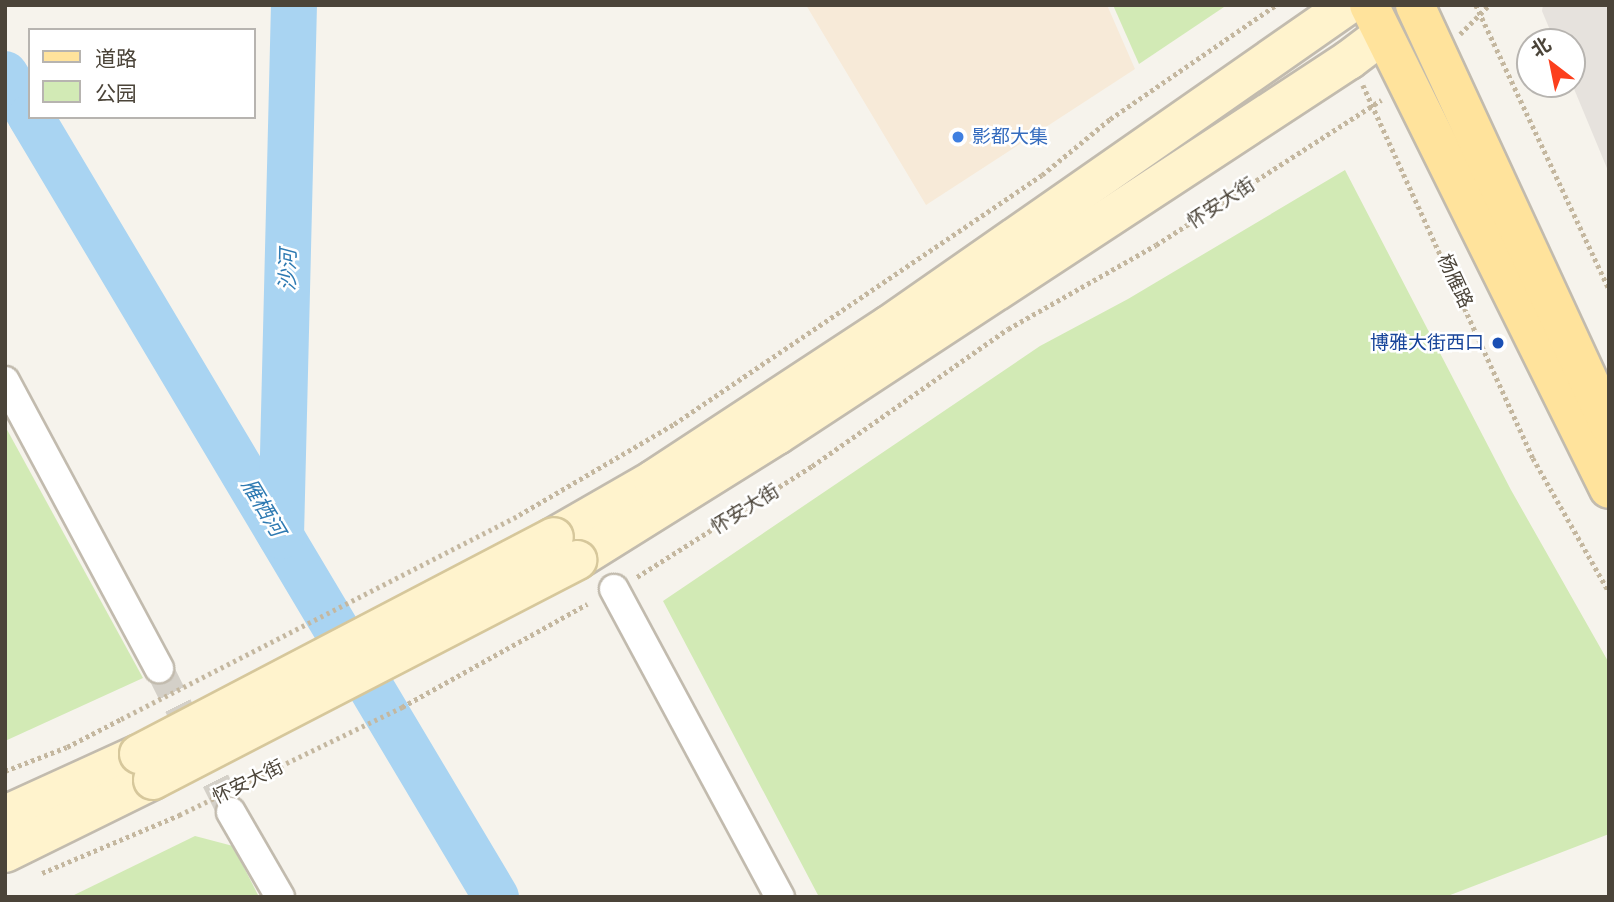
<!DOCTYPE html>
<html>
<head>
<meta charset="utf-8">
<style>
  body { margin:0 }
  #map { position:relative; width:1614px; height:902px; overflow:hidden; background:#f6f3ec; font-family:Quicksand,"Noto Sans SC",sans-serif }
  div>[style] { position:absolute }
  .commercial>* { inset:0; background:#f7ead8 }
  .industrial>* { inset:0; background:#e6e2dd }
  .green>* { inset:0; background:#d2eab5 }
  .river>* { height:46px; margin:-23px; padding:0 23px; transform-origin:23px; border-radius:23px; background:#a9d4f2 }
  .street-tunnel>* { height:28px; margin-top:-14px; transform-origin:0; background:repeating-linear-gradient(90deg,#d4d0c8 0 28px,transparent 0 42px) }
  .path>* { height:4.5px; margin-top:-2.25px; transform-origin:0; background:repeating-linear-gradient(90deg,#c4b79f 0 3.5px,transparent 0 7px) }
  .roads { filter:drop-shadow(2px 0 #c2bbae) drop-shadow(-2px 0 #c2bbae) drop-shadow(0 2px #c2bbae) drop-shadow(0 -2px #c2bbae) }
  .street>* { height:28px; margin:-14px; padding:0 14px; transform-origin:14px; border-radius:14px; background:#fff }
  .secondary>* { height:38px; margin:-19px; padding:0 19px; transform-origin:19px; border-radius:19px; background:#fff3cd }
  .primary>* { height:38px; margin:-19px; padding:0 19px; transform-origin:19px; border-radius:19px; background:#ffe39c }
  .path-bridge>* { height:4.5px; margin-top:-2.25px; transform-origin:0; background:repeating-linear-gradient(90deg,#c4b79f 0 3.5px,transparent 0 7px) }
  .bridges { filter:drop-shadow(2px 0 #d6c79b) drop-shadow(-2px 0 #d6c79b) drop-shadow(0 2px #d6c79b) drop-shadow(0 -2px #d6c79b) }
  .secondary-bridge>* { height:38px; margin:-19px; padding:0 19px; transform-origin:19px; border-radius:19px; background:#fff3cd }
  .dots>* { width:19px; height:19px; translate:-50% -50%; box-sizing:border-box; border:4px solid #fff; border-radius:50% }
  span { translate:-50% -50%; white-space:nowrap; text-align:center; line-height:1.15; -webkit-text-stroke:5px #fff; paint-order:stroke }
  .shop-label { font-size:19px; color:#366cbe }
  .left { translate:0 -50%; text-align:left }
  .street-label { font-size:19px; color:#4b4439 }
  .transit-label { font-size:19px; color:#164399 }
  .right { translate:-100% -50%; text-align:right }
  .water-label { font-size:21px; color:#2e7ab2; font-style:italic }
  .frame { position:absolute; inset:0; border:7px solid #4b4439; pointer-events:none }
  .legend { position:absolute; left:28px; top:28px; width:228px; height:91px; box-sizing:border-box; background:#fff; border:2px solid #b7b4b0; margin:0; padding:9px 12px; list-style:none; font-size:21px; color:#4b4439 }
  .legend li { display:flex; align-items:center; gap:14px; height:35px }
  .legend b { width:35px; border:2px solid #b7b4b0 }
  .north { position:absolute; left:1516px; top:28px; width:70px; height:70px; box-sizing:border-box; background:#fff; border:2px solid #b7b4b0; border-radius:50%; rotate:328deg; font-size:19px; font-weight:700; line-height:28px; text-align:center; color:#4b4439 }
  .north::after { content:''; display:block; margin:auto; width:24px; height:32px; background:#fc3f1d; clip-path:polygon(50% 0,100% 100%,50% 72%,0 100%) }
</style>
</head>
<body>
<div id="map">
  <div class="commercial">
    <div style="clip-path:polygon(806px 5px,1107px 5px,1135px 69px,926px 205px)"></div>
  </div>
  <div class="industrial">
    <div style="clip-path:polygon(1543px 5px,1609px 5px,1609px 173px,1572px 84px,1572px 42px,1555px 42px,1542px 11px)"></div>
  </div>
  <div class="green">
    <div style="clip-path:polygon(1113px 5px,1227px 5px,1139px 64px)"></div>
    <div style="clip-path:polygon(1345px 170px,1511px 490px,1609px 663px,1609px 834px,1445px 897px,819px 897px,663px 601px,1040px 346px,1128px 299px)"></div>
    <div style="clip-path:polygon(5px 426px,143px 678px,5px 741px)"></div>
    <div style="clip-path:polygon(195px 836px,233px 846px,259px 897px,70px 897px)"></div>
  </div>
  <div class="river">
    <div style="left:5px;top:74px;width:48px;rotate:58.6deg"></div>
    <div style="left:31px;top:117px;width:908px;rotate:59.2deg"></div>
    <div style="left:281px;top:536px;width:531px;rotate:-88.6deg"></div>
  </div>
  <div class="street-tunnel">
    <div style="left:159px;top:668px;width:161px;rotate:63.4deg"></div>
  </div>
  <div class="path">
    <div style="left:1476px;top:5px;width:314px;rotate:64.9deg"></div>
    <div style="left:1460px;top:34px;width:41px;rotate:-45deg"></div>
    <div style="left:1363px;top:85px;width:410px;rotate:65.5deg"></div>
    <div style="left:1533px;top:458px;width:154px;rotate:60.4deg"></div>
    <div style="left:519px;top:515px;width:180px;rotate:-30.4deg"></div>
    <div style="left:674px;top:424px;width:444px;rotate:-34.1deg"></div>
    <div style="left:1042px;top:175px;width:88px;rotate:-39.5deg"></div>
    <div style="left:1110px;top:119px;width:201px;rotate:-34.5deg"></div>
    <div style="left:637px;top:577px;width:207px;rotate:-32.4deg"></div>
    <div style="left:812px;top:466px;width:239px;rotate:-35deg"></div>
    <div style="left:1008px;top:329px;width:170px;rotate:-29.6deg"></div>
    <div style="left:1156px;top:245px;width:268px;rotate:-32.8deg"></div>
    <div style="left:5px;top:771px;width:66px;rotate:-21.2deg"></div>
    <div style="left:67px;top:747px;width:61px;rotate:-27.4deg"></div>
    <div style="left:42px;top:873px;width:149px;rotate:-22.9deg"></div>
  </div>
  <div class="roads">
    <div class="street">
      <div style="left:5px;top:381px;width:326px;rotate:61.8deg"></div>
      <div style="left:614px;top:589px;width:350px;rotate:61.7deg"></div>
      <div style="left:231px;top:812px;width:98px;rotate:60deg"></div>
    </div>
    <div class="secondary">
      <div style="left:554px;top:537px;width:114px;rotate:-29.9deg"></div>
      <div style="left:653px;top:480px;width:282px;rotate:-33.3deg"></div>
      <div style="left:889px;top:325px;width:560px;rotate:-34.88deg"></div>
      <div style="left:577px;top:560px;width:236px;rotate:-32deg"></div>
      <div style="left:777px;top:435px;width:684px;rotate:-33.25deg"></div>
      <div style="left:1349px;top:60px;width:41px;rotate:-37.1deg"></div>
      <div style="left:5px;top:815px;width:147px;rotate:-24.5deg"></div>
      <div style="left:5px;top:853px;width:165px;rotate:-26.3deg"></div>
    </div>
    <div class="primary">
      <div style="left:1369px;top:5px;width:540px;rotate:63.62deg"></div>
      <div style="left:1415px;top:5px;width:462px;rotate:65.2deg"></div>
    </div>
  </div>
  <div class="path-bridge">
    <div style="left:121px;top:719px;width:447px;rotate:-27.1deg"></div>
    <div style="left:179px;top:815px;width:248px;rotate:-25.8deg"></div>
    <div style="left:402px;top:707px;width:212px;rotate:-29.1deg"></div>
  </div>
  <div class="bridges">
    <div class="secondary-bridge">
      <div style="left:139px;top:754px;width:468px;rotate:-27.6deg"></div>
      <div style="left:153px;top:780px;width:478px;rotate:-27.4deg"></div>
    </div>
  </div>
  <div class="dots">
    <div style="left:958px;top:137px;background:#3f7fe0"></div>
    <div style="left:1498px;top:343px;background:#1a4fb4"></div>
  </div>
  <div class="shop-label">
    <span class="left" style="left:972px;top:137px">影都大集</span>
  </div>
  <div class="street-label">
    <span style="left:1221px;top:203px;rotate:-33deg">怀安大街</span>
    <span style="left:1455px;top:281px;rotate:65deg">杨雁路</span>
    <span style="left:745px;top:509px;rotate:-32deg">怀安大街</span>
    <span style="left:248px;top:782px;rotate:-26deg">怀安大街</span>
  </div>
  <div class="transit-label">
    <span class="right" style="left:1484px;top:343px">博雅大街西口</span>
  </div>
  <div class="water-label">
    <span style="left:287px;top:270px;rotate:-89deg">沙河</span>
    <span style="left:264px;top:507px;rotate:59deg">雁栖河</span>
  </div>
  <div class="frame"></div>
  <ul class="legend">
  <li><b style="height:9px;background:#ffe39c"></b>道路</li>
  <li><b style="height:19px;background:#d2eab5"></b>公园</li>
  </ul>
  <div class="north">北</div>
</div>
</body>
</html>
